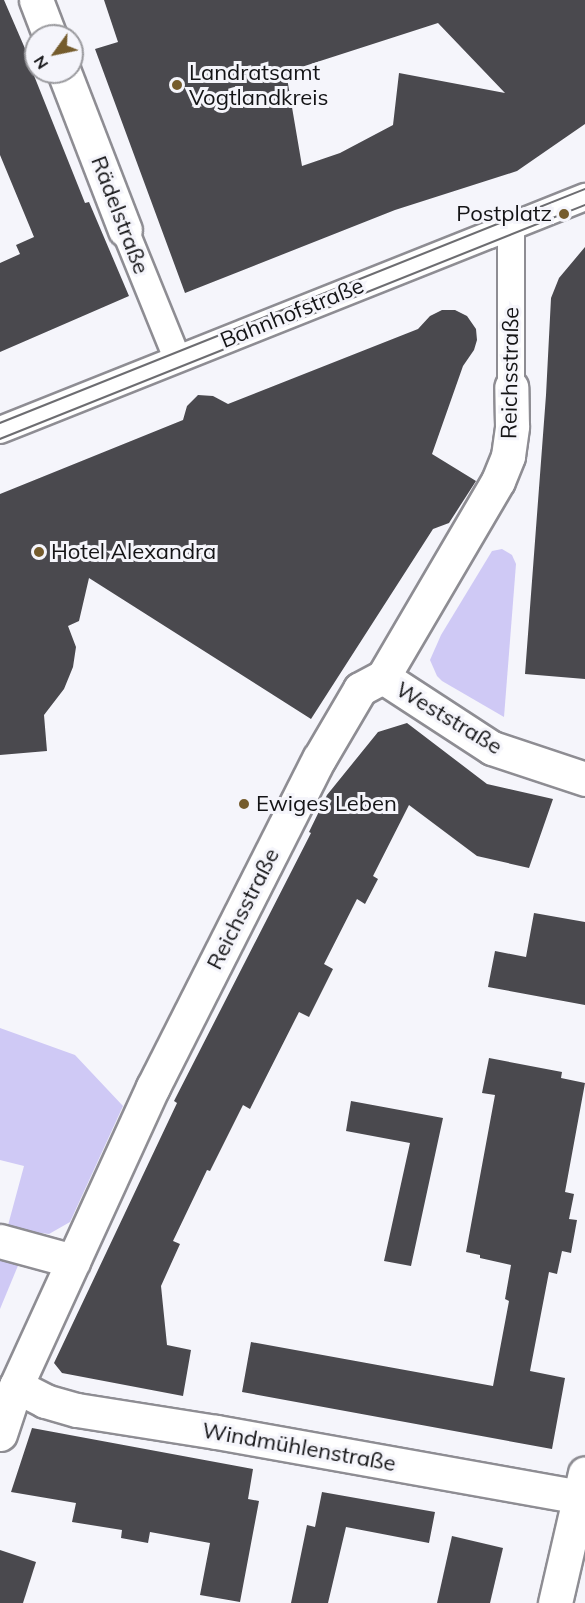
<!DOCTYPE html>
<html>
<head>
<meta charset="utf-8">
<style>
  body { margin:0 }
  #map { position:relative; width:585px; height:1603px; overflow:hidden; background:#f5f5fb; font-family:Mulish,sans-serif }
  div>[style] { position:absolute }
  .green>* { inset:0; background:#cfc9f5 }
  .building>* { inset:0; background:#4a494e }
  .roads { filter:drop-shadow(2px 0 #8e8d93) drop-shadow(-2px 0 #8e8d93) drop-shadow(0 2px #8e8d93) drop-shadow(0 -2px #8e8d93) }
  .pedestrian>* { height:26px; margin:-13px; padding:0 13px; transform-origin:13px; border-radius:13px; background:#fff }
  .minor>* { height:33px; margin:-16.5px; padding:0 16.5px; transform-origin:16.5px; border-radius:16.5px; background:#fff }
  .tram>* { height:1.5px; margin:-0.75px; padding:0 0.75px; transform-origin:0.75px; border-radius:0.75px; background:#6d6d71 }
  .dots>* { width:16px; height:16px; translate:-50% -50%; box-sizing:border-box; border:3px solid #f5f5fb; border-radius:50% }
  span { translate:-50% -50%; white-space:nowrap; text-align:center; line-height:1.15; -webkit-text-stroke:6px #f5f5fb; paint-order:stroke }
  .poi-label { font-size:22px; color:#141416 }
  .left { translate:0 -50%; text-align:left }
  .right { translate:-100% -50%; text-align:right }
  .street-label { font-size:22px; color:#141416 }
  .north { position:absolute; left:24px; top:24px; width:60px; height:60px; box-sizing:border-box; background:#f5f5fb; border:2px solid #9b9b9f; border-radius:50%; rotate:237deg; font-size:16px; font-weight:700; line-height:24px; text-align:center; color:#141416 }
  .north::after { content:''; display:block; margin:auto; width:21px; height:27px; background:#755c2d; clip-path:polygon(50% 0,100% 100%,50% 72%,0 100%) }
</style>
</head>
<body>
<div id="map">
  <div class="green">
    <div style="clip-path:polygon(502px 549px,512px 555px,516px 564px,504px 717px,442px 681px,437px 676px,430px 660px,441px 635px,492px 551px)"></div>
    <div style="clip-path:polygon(0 1028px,75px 1055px,123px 1106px,70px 1222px,49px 1234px,7px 1229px,24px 1166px,0 1160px)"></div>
    <div style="clip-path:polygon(0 1251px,22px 1256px,0 1309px)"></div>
  </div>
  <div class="building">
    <div style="clip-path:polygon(0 0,4px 0,33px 67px,31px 68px,85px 203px,89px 202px,129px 296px,0 352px,0 263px,20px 254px,16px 245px,34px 237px,0 155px)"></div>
    <div style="clip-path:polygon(evenodd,104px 0,585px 0,585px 124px,517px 171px,395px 210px,185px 293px,95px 49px,118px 42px,104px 0,438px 23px,505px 93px,399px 73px,393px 125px,340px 153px,302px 166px,286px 72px,438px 23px)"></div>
    <div style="clip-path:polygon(585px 247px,585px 679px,525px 674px,546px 395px,551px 298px,559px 278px)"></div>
    <div style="clip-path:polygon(442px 310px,455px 310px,467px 316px,476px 329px,477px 340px,474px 350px,463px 366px,432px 454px,476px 481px,449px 523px,433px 529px,311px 719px,89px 578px,79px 621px,68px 626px,76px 647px,73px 667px,64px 689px,44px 715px,47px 751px,0 755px,0 494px,183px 420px,187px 406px,198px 395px,213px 396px,228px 404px,418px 329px,430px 316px)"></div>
    <div style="clip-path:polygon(407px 723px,487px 784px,553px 799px,529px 868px,477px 856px,409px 805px,373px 876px,378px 879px,365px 904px,357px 899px,324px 964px,333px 969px,309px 1017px,299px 1012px,250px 1109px,243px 1105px,210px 1171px,207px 1170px,173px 1241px,180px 1244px,161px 1286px,167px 1345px,191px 1350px,183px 1396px,62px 1373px,54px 1363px,177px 1103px,174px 1101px,311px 833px,309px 832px,327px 795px,378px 732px)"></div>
    <div style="clip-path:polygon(534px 913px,585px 922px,585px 1005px,488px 987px,495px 951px,526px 957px)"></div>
    <div style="clip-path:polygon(489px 1058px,562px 1072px,561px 1078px,585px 1083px,565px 1192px,574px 1194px,569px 1219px,577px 1220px,571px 1253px,562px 1251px,557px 1274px,549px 1272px,530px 1371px,565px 1378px,552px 1449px,242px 1392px,251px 1342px,493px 1386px,509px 1301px,505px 1299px,511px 1265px,480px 1258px,480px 1255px,466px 1252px,495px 1095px,482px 1093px)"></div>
    <div style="clip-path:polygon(351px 1101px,443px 1118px,411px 1266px,384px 1261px,410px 1143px,346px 1131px)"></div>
    <div style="clip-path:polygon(32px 1428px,253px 1469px,248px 1499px,259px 1501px,240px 1602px,200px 1595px,210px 1543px,150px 1532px,148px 1543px,121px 1538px,122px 1530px,72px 1522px,76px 1503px,11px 1492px)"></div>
    <div style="clip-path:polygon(322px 1492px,435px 1512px,429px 1543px,346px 1527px,328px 1603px,291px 1603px,307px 1525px,315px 1527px)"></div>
    <div style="clip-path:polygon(452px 1536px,503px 1548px,490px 1603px,437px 1603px)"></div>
    <div style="clip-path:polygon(0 1550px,36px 1562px,23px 1603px,0 1603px)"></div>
  </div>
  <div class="roads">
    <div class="pedestrian">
      <div style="left:125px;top:230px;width:138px;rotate:67.9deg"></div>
      <div style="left:511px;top:387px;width:161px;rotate:-90deg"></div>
      <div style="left:0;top:430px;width:630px;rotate:-21.72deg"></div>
    </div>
    <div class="minor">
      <div style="left:36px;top:0;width:39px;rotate:69deg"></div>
      <div style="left:64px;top:72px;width:169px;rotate:68.9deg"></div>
      <div style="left:383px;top:677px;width:130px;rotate:33.1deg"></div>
      <div style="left:492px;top:748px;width:98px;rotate:18.4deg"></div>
      <div style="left:0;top:1241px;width:76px;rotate:15.3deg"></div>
      <div style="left:16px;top:1386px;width:33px;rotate:27deg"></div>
      <div style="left:45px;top:1401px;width:33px;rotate:16deg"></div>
      <div style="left:77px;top:1410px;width:141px;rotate:9deg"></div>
      <div style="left:216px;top:1432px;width:375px;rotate:10.1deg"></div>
      <div style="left:0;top:1434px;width:51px;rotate:-71.6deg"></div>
      <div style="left:16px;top:1386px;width:329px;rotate:-65.4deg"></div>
      <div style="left:153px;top:1087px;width:368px;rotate:-63.2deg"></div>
      <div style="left:319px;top:759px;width:81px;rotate:-59.6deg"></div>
      <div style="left:360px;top:689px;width:26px;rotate:-28deg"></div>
      <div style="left:383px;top:677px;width:227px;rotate:-59.6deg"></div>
      <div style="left:498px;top:481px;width:27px;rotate:-68deg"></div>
      <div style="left:508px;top:456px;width:30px;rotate:-82deg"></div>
      <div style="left:512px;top:426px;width:39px;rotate:-91deg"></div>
      <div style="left:555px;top:1603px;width:133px;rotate:-77deg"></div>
    </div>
  </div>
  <div class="tram">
    <div style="left:0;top:423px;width:630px;rotate:-21.8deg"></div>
    <div style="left:0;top:439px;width:630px;rotate:-21.8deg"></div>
  </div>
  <div class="dots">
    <div style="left:177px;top:85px;background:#755c2d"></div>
    <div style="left:564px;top:214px;background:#755c2d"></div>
    <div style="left:39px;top:552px;background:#755c2d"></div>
    <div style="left:244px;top:804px;background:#755c2d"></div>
  </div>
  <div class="poi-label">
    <span class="left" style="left:189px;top:85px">Landratsamt<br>Vogtlandkreis</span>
    <span class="right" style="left:552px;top:214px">Postplatz</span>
    <span class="left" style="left:51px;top:552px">Hotel Alexandra</span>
    <span class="left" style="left:256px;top:804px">Ewiges Leben</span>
  </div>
  <div class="street-label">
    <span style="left:120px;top:215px;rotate:69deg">Rädelstraße</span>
    <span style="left:292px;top:313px;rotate:-22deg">Bahnhofstraße</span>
    <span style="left:510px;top:373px;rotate:-89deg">Reichsstraße</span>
    <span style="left:449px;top:718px;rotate:31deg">Weststraße</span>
    <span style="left:243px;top:909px;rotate:-63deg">Reichsstraße</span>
    <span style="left:299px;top:1447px;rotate:10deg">Windmühlenstraße</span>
  </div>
  <div class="north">N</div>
</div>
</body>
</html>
